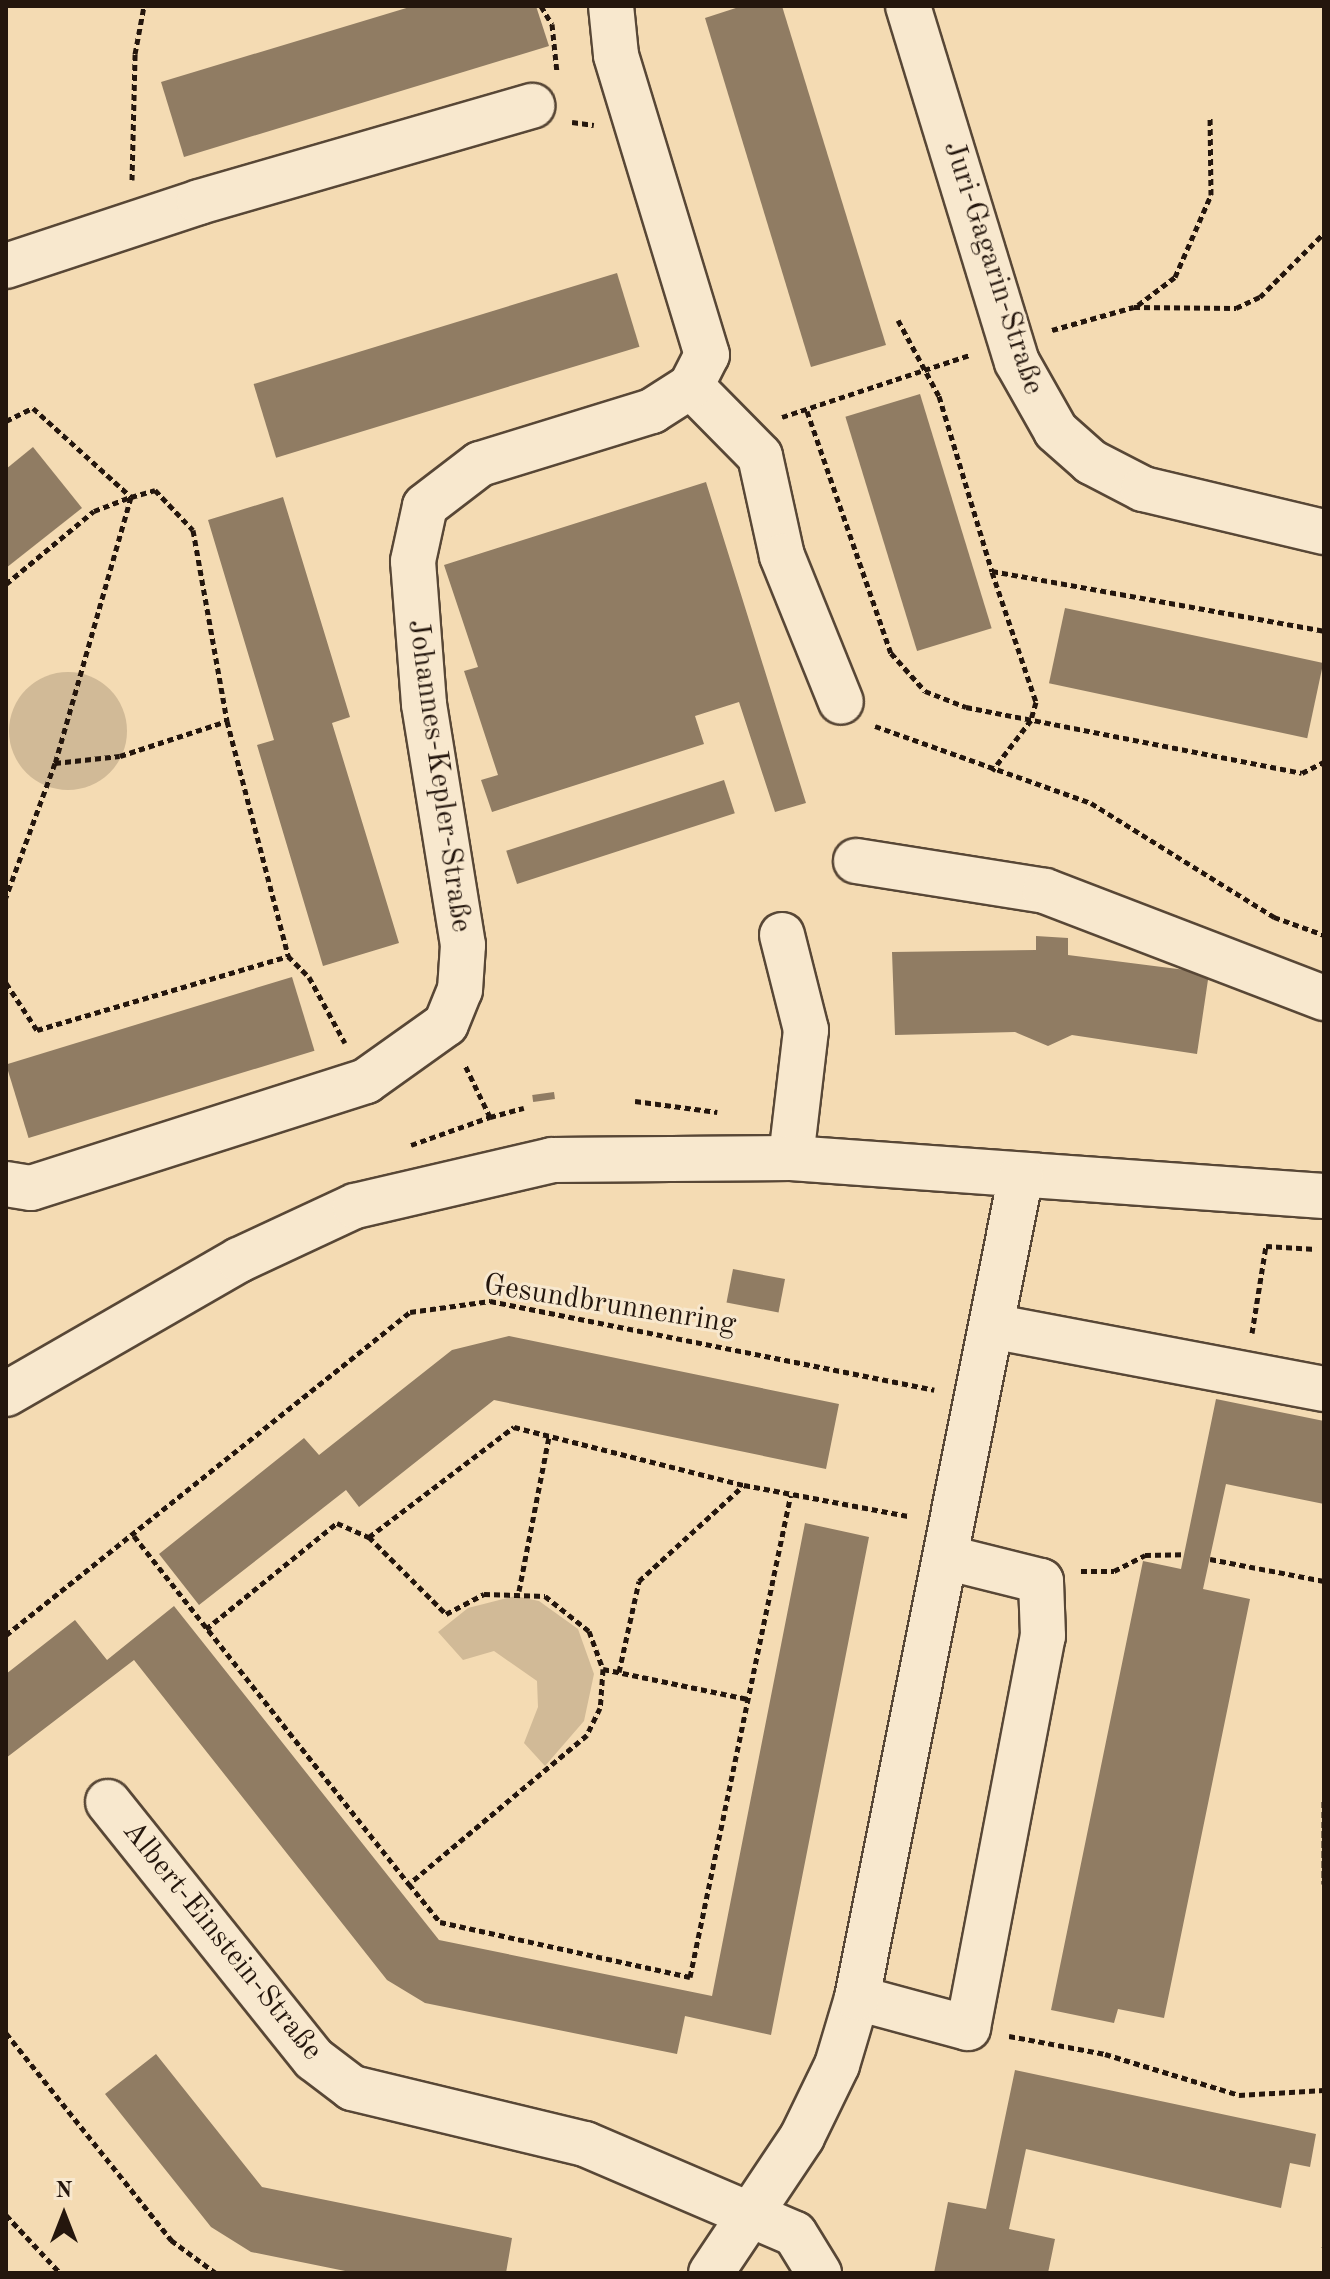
<!DOCTYPE html>
<html>
<head>
<meta charset="utf-8">
<style>
  body { margin:0 }
  #map { position:relative; width:1330px; height:2279px; overflow:hidden; background:#f4dbb3; font-family:"Old Standard TT",serif }
  div>[style] { position:absolute }
  .green>* { inset:0; background:#d1ba97 }
  .round { border-radius:50% }
  .building>* { inset:0; background:#907c63; transform-origin:0 0 }
  .path>* { height:5px; margin-top:-2.5px; transform-origin:0; background:repeating-linear-gradient(90deg,#24160d 0 6px,transparent 0 10px) }
  .roads { filter:drop-shadow(2px 0 #584736) drop-shadow(-2px 0 #584736) drop-shadow(0 2px #584736) drop-shadow(0 -2px #584736) }
  .minor>* { height:44px; margin:-22px; padding:0 22px; transform-origin:22px; border-radius:22px; background:#f8e8ce }
  span { translate:-50% -50%; white-space:nowrap; text-align:center; line-height:1.15; -webkit-text-stroke:6px #f8e8ce; paint-order:stroke }
  .street-label { font-size:30px; color:#24160d }
  .frame { position:absolute; inset:0; border:8px solid #24160d; pointer-events:none }
  .north { position:absolute; left:24px; top:2175px; width:80px; height:80px; -webkit-text-stroke:6px #f8e8ce; paint-order:stroke; rotate:0deg; font-size:22px; font-weight:700; line-height:32px; text-align:center; color:#24160d }
  .north::after { content:''; display:block; margin:auto; width:28px; height:36px; background:#24160d; clip-path:polygon(50% 0,100% 100%,50% 72%,0 100%) }
</style>
</head>
<body>
<div id="map">
  <div class="green">
    <div class="round" style="left:9px;top:672px;width:118px;height:118px"></div>
    <div style="clip-path:polygon(515px 1596px,539px 1601px,578px 1629px,594px 1674px,584px 1721px,545px 1766px,524px 1743px,538px 1707px,537px 1681px,494px 1651px,463px 1660px,438px 1632px,468px 1608px)"></div>
  </div>
  <div class="building">
    <div style="clip-path:polygon(413px 6px,536px 6px,549px 46px,184px 157px,161px 82px)"></div>
    <div style="clip-path:polygon(742px 6px,782px 6px,886px 345px,811px 367px,705px 18px)"></div>
    <div style="left:617px;top:273px;width:77px;height:380px;rotate:73deg"></div>
    <div style="left:920px;top:394px;width:245px;height:78px;rotate:73deg"></div>
    <div style="clip-path:polygon(33px 447px,82px 508px,6px 568px,6px 469px)"></div>
    <div style="clip-path:polygon(706px 482px,806px 803px,775px 812px,739px 702px,695px 716px,704px 744px,492px 812px,481px 780px,498px 775px,464px 671px,478px 667px,444px 565px)"></div>
    <div style="clip-path:polygon(283px 497px,350px 717px,332px 723px,399px 943px,323px 966px,257px 745px,274px 740px,208px 520px)"></div>
    <div style="left:1065px;top:608px;width:264px;height:77px;rotate:12deg"></div>
    <div style="left:724px;top:780px;width:35px;height:229px;rotate:72deg"></div>
    <div style="clip-path:polygon(1036px 936px,1068px 938px,1068px 955px,1209px 973px,1197px 1054px,1072px 1035px,1048px 1046px,1015px 1032px,895px 1035px,892px 952px,1036px 950px)"></div>
    <div style="left:292px;top:977px;width:77px;height:299px;rotate:73deg"></div>
    <div style="left:554px;top:1092px;width:7px;height:22px;rotate:82deg"></div>
    <div style="left:733px;top:1269px;width:53px;height:34px;rotate:11deg"></div>
    <div style="clip-path:polygon(509px 1336px,839px 1404px,826px 1469px,494px 1400px,359px 1507px,346px 1490px,199px 1605px,159px 1554px,304px 1438px,319px 1455px,452px 1350px)"></div>
    <div style="clip-path:polygon(1216px 1399px,1324px 1421px,1324px 1504px,1226px 1484px,1203px 1589px,1250px 1599px,1164px 2018px,1118px 2009px,1114px 2023px,1051px 2010px,1143px 1561px,1181px 1569px)"></div>
    <div style="clip-path:polygon(805px 1523px,869px 1537px,771px 2035px,685px 2016px,677px 2054px,425px 2003px,387px 1980px,134px 1660px,6px 1758px,6px 1674px,75px 1620px,107px 1660px,174px 1606px,439px 1940px,712px 1996px)"></div>
    <div style="clip-path:polygon(156px 2054px,262px 2187px,512px 2238px,506px 2273px,355px 2273px,251px 2252px,211px 2227px,105px 2094px)"></div>
    <div style="clip-path:polygon(1015px 2070px,1316px 2134px,1310px 2167px,1290px 2163px,1281px 2208px,1026px 2149px,1009px 2229px,1055px 2239px,1048px 2273px,934px 2273px,948px 2202px,986px 2209px)"></div>
  </div>
  <div class="path">
    <div style="left:541px;top:6px;width:21px;rotate:59deg"></div>
    <div style="left:552px;top:24px;width:48px;rotate:84.1deg"></div>
    <div style="left:572px;top:122px;width:22px;rotate:8deg"></div>
    <div style="left:132px;top:180px;width:126px;rotate:-88.6deg"></div>
    <div style="left:135px;top:54px;width:49px;rotate:-79.4deg"></div>
    <div style="left:1138px;top:305px;width:46px;rotate:-37.1deg"></div>
    <div style="left:1175px;top:277px;width:90px;rotate:-66.3deg"></div>
    <div style="left:1211px;top:195px;width:79px;rotate:-90.7deg"></div>
    <div style="left:898px;top:320px;width:86px;rotate:61.7deg"></div>
    <div style="left:939px;top:396px;width:183px;rotate:73.2deg"></div>
    <div style="left:992px;top:571px;width:337px;rotate:10.2deg"></div>
    <div style="left:1052px;top:330px;width:85px;rotate:-15.7deg"></div>
    <div style="left:1134px;top:307px;width:102px;rotate:0.6deg"></div>
    <div style="left:1236px;top:308px;width:26px;rotate:-25deg"></div>
    <div style="left:1260px;top:297px;width:91px;rotate:-45deg"></div>
    <div style="left:807px;top:411px;width:256px;rotate:70.9deg"></div>
    <div style="left:891px;top:653px;width:51px;rotate:48.2deg"></div>
    <div style="left:925px;top:691px;width:44px;rotate:21.3deg"></div>
    <div style="left:966px;top:707px;width:342px;rotate:11.1deg"></div>
    <div style="left:1302px;top:773px;width:25px;rotate:-27deg"></div>
    <div style="left:782px;top:417px;width:198px;rotate:-18.3deg"></div>
    <div style="left:6px;top:421px;width:30px;rotate:-26deg"></div>
    <div style="left:33px;top:408px;width:132px;rotate:42.2deg"></div>
    <div style="left:131px;top:497px;width:25px;rotate:-16deg"></div>
    <div style="left:155px;top:490px;width:55px;rotate:46.5deg"></div>
    <div style="left:193px;top:530px;width:194px;rotate:79.9deg"></div>
    <div style="left:227px;top:721px;width:243px;rotate:75.4deg"></div>
    <div style="left:288px;top:956px;width:30px;rotate:45deg"></div>
    <div style="left:309px;top:977px;width:75px;rotate:61.4deg"></div>
    <div style="left:992px;top:572px;width:137px;rotate:71.3deg"></div>
    <div style="left:1036px;top:702px;width:19px;rotate:106deg"></div>
    <div style="left:1031px;top:720px;width:64px;rotate:127.4deg"></div>
    <div style="left:6px;top:584px;width:114px;rotate:-39.7deg"></div>
    <div style="left:94px;top:511px;width:40px;rotate:-21deg"></div>
    <div style="left:131px;top:497px;width:277px;rotate:105.9deg"></div>
    <div style="left:55px;top:763px;width:143px;rotate:110.1deg"></div>
    <div style="left:875px;top:726px;width:229px;rotate:19.6deg"></div>
    <div style="left:1091px;top:803px;width:216px;rotate:31.9deg"></div>
    <div style="left:1274px;top:917px;width:53px;rotate:19.8deg"></div>
    <div style="left:55px;top:763px;width:65px;rotate:-6.1deg"></div>
    <div style="left:120px;top:756px;width:113px;rotate:-18.1deg"></div>
    <div style="left:6px;top:983px;width:56px;rotate:56.6deg"></div>
    <div style="left:37px;top:1030px;width:262px;rotate:-16.4deg"></div>
    <div style="left:635px;top:1101px;width:83px;rotate:7.6deg"></div>
    <div style="left:490px;top:1117px;width:35px;rotate:-15deg"></div>
    <div style="left:411px;top:1145px;width:84px;rotate:-19.5deg"></div>
    <div style="left:490px;top:1117px;width:58px;rotate:-115.7deg"></div>
    <div style="left:1252px;top:1333px;width:88px;rotate:-80.9deg"></div>
    <div style="left:1266px;top:1246px;width:50px;rotate:3.4deg"></div>
    <div style="left:134px;top:1536px;width:444px;rotate:51.7deg"></div>
    <div style="left:369px;top:1537px;width:109px;rotate:45deg"></div>
    <div style="left:446px;top:1614px;width:43px;rotate:-27.8deg"></div>
    <div style="left:484px;top:1594px;width:61px;rotate:1.9deg"></div>
    <div style="left:545px;top:1596px;width:56px;rotate:38.5deg"></div>
    <div style="left:589px;top:1631px;width:40px;rotate:69.8deg"></div>
    <div style="left:603px;top:1669px;width:39px;rotate:94deg"></div>
    <div style="left:600px;top:1708px;width:30px;rotate:116deg"></div>
    <div style="left:587px;top:1735px;width:232px;rotate:140.1deg"></div>
    <div style="left:409px;top:1884px;width:49px;rotate:50.8deg"></div>
    <div style="left:440px;top:1922px;width:256px;rotate:12.4deg"></div>
    <div style="left:690px;top:1977px;width:492px;rotate:-78.2deg"></div>
    <div style="left:1210px;top:1559px;width:116px;rotate:10.9deg"></div>
    <div style="left:1081px;top:1571px;width:33px"></div>
    <div style="left:1114px;top:1571px;width:35px;rotate:-27deg"></div>
    <div style="left:1145px;top:1555px;width:39px;rotate:-1deg"></div>
    <div style="left:519px;top:1591px;width:158px;rotate:-79deg"></div>
    <div style="left:206px;top:1629px;width:169px;rotate:-39deg"></div>
    <div style="left:337px;top:1523px;width:35px;rotate:24deg"></div>
    <div style="left:369px;top:1537px;width:182px;rotate:-37.2deg"></div>
    <div style="left:514px;top:1427px;width:237px;rotate:14.2deg"></div>
    <div style="left:744px;top:1485px;width:167px;rotate:10.7deg"></div>
    <div style="left:6px;top:1635px;width:517px;rotate:-38.64deg"></div>
    <div style="left:410px;top:1312px;width:81px;rotate:-7.8deg"></div>
    <div style="left:490px;top:1301px;width:453px;rotate:11.3deg"></div>
    <div style="left:603px;top:1669px;width:148px;rotate:11.7deg"></div>
    <div style="left:619px;top:1672px;width:93px;rotate:-77.6deg"></div>
    <div style="left:639px;top:1581px;width:141px;rotate:-42.4deg"></div>
    <div style="left:1324px;top:1801px;width:83px;rotate:90deg"></div>
    <div style="left:6px;top:2033px;width:265px;rotate:51.4deg"></div>
    <div style="left:171px;top:2240px;width:56px;rotate:36.3deg"></div>
    <div style="left:1009px;top:2036px;width:98px;rotate:10.6deg"></div>
    <div style="left:1105px;top:2054px;width:140px;rotate:17deg"></div>
    <div style="left:1239px;top:2095px;width:85px;rotate:-3.4deg"></div>
    <div style="left:6px;top:2215px;width:79px;rotate:47deg"></div>
    <div style="left:1324px;top:2246px;width:1px;rotate:90deg"></div>
  </div>
  <div class="roads">
    <div class="minor">
      <div style="left:908px;top:6px;width:372px;rotate:73deg"></div>
      <div style="left:1017px;top:362px;width:79px;rotate:60.5deg"></div>
      <div style="left:1056px;top:431px;width:47px;rotate:41.5deg"></div>
      <div style="left:1091px;top:462px;width:59px;rotate:27.4deg"></div>
      <div style="left:1143px;top:489px;width:186px;rotate:13.4deg"></div>
      <div style="left:6px;top:266px;width:203px;rotate:-18.3deg"></div>
      <div style="left:199px;top:202px;width:347px;rotate:-16.1deg"></div>
      <div style="left:691px;top:386px;width:98px;rotate:45.4deg"></div>
      <div style="left:760px;top:456px;width:102px;rotate:77.6deg"></div>
      <div style="left:782px;top:556px;width:157px;rotate:68deg"></div>
      <div style="left:856px;top:861px;width:191px;rotate:9deg"></div>
      <div style="left:1045px;top:891px;width:299px;rotate:21deg"></div>
      <div style="left:782px;top:935px;width:98px;rotate:75.8deg"></div>
      <div style="left:806px;top:1030px;width:129px;rotate:96.7deg"></div>
      <div style="left:6px;top:1184px;width:25px;rotate:9deg"></div>
      <div style="left:31px;top:1188px;width:352px;rotate:-17.7deg"></div>
      <div style="left:366px;top:1081px;width:98px;rotate:-35.5deg"></div>
      <div style="left:446px;top:1024px;width:37px;rotate:-68deg"></div>
      <div style="left:460px;top:990px;width:45px;rotate:-86.2deg"></div>
      <div style="left:463px;top:945px;width:244px;rotate:-99.2deg"></div>
      <div style="left:424px;top:704px;width:143px;rotate:-94.4deg"></div>
      <div style="left:413px;top:561px;width:56px;rotate:-77.7deg"></div>
      <div style="left:425px;top:506px;width:69px;rotate:-37.4deg"></div>
      <div style="left:480px;top:464px;width:180px;rotate:-17.1deg"></div>
      <div style="left:652px;top:411px;width:46px;rotate:-32.7deg"></div>
      <div style="left:691px;top:386px;width:35px;rotate:-63deg"></div>
      <div style="left:707px;top:355px;width:313px;rotate:-106.9deg"></div>
      <div style="left:616px;top:55px;width:49px;rotate:-95.8deg"></div>
      <div style="left:996px;top:1327px;width:334px;rotate:10.7deg"></div>
      <div style="left:6px;top:1394px;width:269px;rotate:-29.9deg"></div>
      <div style="left:239px;top:1260px;width:128px;rotate:-25deg"></div>
      <div style="left:355px;top:1206px;width:202px;rotate:-13.1deg"></div>
      <div style="left:552px;top:1160px;width:239px;rotate:-0.5deg"></div>
      <div style="left:791px;top:1158px;width:534px;rotate:4.08deg"></div>
      <div style="left:108px;top:1802px;width:329px;rotate:51.3deg"></div>
      <div style="left:314px;top:2059px;width:48px;rotate:37.3deg"></div>
      <div style="left:352px;top:2088px;width:240px;rotate:13.5deg"></div>
      <div style="left:585px;top:2144px;width:228px;rotate:23.2deg"></div>
      <div style="left:795px;top:2234px;width:46px;rotate:58.4deg"></div>
      <div style="left:857px;top:1998px;width:115px;rotate:15.1deg"></div>
      <div style="left:968px;top:2028px;width:399px;rotate:-79.2deg"></div>
      <div style="left:1043px;top:1636px;width:55px;rotate:-92.1deg"></div>
      <div style="left:1041px;top:1581px;width:95px;rotate:-166deg"></div>
      <div style="left:711px;top:2273px;width:164px;rotate:-56.2deg"></div>
      <div style="left:802px;top:2137px;width:80px;rotate:-64.1deg"></div>
      <div style="left:837px;top:2065px;width:70px;rotate:-73.4deg"></div>
      <div style="left:857px;top:1998px;width:839px;rotate:-78.73deg"></div>
    </div>
  </div>
  <div class="street-label">
    <span style="left:993px;top:268px;rotate:72deg">Juri-Gagarin-Straße</span>
    <span style="left:439px;top:776px;rotate:82deg">Johannes-Kepler-Straße</span>
    <span style="left:610px;top:1305px;rotate:9deg">Gesundbrunnenring</span>
    <span style="left:222px;top:1941px;rotate:51deg">Albert-Einstein-Straße</span>
  </div>
  <div class="frame"></div>
  <div class="north">N</div>
</div>
</body>
</html>
